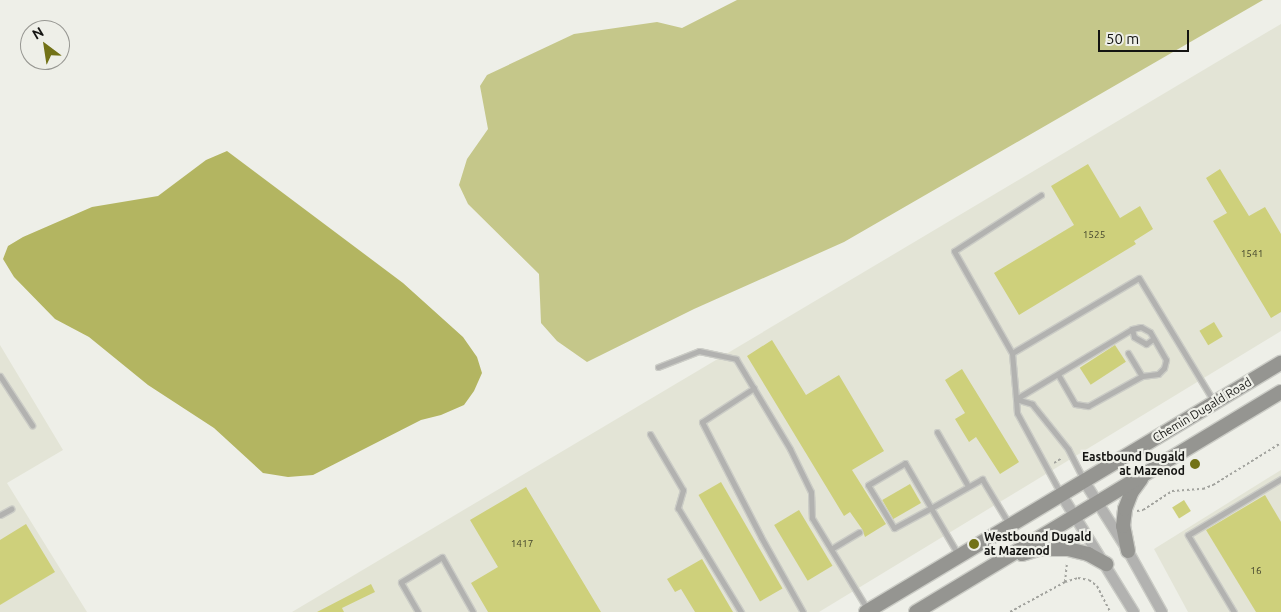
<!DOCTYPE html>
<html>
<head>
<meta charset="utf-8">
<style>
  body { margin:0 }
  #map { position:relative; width:1281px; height:612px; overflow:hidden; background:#eeefe8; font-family:Ubuntu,sans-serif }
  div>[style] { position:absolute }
  .built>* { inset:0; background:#e3e4d6 }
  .green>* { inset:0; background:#c5c78a }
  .water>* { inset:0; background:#b3b561 }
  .building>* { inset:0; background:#ced07b; transform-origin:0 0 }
  .path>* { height:2px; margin-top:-1px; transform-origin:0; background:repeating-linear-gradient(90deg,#a2a39e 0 2.5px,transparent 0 5px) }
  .roads { filter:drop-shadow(1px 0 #cbccc6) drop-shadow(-1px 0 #cbccc6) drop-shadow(0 1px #cbccc6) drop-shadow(0 -1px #cbccc6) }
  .service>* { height:5px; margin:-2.5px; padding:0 2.5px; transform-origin:2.5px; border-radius:2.5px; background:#b2b2b0 }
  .minor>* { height:10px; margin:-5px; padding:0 5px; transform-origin:5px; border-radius:5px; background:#b2b2b0 }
  .secondary>* { height:14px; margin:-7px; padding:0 7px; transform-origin:7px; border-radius:7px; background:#959591 }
  .dots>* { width:14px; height:14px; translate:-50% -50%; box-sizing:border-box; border:2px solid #eeefe8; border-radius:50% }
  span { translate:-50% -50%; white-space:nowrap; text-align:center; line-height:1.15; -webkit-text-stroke:4.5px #eeefe8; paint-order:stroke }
  .number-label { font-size:10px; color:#42432c }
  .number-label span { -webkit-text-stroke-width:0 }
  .street-label { font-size:12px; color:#141412 }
  .poi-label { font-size:12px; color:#141412; font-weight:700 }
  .right { translate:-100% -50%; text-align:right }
  .left { translate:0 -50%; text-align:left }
  .north { position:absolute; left:20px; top:20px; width:50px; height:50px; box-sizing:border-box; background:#eeefe8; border:1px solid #979792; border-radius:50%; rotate:329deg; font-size:14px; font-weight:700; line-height:20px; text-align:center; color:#141412 }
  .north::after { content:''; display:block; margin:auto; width:18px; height:22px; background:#727217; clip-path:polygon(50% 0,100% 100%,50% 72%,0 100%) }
  .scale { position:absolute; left:1098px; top:30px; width:91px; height:22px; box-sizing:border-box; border:2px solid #141412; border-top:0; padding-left:6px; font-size:15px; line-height:18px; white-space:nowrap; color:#141412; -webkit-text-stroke:4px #eeefe8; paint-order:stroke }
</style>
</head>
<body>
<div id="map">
  <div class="built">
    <div style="clip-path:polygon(1281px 24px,1281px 331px,819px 612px,292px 612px)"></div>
    <div style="clip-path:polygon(0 345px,63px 450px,7px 483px,87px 612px,0 612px)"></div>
    <div style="clip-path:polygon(1281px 470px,1281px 612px,1188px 612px,1154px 549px)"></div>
  </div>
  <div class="green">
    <div style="clip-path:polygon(737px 0,1263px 0,844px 242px,694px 309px,587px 362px,557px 341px,541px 323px,539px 274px,468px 204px,459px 185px,467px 159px,488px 129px,480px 86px,487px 75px,574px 34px,657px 22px,682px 28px)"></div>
  </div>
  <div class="water">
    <div style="clip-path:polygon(227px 151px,403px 283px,463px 337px,477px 357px,482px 373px,474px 391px,464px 405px,441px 415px,421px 420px,313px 475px,288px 477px,263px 473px,214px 428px,148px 385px,89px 337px,55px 319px,14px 277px,3px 259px,8px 246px,23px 237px,92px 207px,158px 196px,206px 160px)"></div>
  </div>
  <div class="building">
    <div style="clip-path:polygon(1088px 164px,1120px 218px,1140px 206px,1153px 229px,1134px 241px,1136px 244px,1019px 315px,994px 273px,1074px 225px,1051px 186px)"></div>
    <div style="clip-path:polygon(1220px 169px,1249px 216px,1265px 207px,1281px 234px,1281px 312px,1271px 318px,1213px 221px,1227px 213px,1206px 178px)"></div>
    <div style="left:1214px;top:322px;width:17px;height:17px;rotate:59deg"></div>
    <div style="clip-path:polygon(772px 340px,806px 395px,839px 375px,884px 451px,852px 470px,886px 524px,865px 537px,862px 529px,850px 512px,844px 516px,747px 356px)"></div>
    <div style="left:1115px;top:345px;width:20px;height:42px;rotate:57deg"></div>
    <div style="clip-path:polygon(962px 369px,1019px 462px,1000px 474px,976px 437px,969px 442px,955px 419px,965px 413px,945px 380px)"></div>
    <div style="left:721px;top:482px;width:123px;height:26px;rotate:60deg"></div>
    <div style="left:910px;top:484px;width:22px;height:32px;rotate:60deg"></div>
    <div style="clip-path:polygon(526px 487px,601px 612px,488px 612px,471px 583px,498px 567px,470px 520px)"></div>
    <div style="clip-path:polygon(1265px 495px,1281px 522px,1281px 612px,1256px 612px,1206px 530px)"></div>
    <div style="left:1184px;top:500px;width:13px;height:14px;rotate:58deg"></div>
    <div style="left:799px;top:510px;width:65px;height:29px;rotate:59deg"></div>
    <div style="clip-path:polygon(26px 524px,55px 572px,0 605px,0 540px)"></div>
    <div style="clip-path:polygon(702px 559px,733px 612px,695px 612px,681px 589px,675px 592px,667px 579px)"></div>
    <div style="clip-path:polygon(371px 584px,375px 592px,342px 608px,344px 612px,317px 612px)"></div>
  </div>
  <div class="path">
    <div style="left:1054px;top:463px;width:9px;rotate:-32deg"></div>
    <div style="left:1137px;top:511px;width:6px;rotate:-9deg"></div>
    <div style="left:1143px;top:510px;width:35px;rotate:-33deg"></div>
    <div style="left:1172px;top:491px;width:31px;rotate:-4deg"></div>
    <div style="left:1203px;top:489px;width:11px;rotate:-22deg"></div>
    <div style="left:1213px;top:485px;width:80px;rotate:-31.7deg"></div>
    <div style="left:1065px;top:582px;width:20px;rotate:-84deg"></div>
    <div style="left:1010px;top:612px;width:63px;rotate:-28.6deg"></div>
    <div style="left:1065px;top:582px;width:14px;rotate:-17deg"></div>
    <div style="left:1078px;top:578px;width:11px;rotate:10deg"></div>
    <div style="left:1089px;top:580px;width:10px;rotate:37deg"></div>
    <div style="left:1097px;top:586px;width:29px;rotate:63deg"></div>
  </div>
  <div class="roads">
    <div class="service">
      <div style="left:1041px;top:195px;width:103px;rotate:147.2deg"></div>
      <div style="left:954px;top:251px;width:117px;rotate:60.4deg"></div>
      <div style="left:1012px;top:353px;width:46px;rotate:85deg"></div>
      <div style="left:1016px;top:399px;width:135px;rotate:-31.1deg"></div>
      <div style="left:1132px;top:329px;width:9px;rotate:-13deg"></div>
      <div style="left:1141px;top:327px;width:10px;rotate:29deg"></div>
      <div style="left:1150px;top:332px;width:32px;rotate:60deg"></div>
      <div style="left:1166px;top:360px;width:8px;rotate:104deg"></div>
      <div style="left:1164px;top:368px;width:8px;rotate:135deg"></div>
      <div style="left:1158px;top:374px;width:16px;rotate:173deg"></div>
      <div style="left:1142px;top:376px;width:62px;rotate:150.9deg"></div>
      <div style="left:1088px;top:406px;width:13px;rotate:-171deg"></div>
      <div style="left:1075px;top:404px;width:34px;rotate:-120deg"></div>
      <div style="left:1132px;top:329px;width:8px;rotate:76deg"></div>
      <div style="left:1134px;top:337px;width:14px;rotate:30deg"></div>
      <div style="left:1146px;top:344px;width:9px;rotate:-36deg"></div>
      <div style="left:1012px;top:353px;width:147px;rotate:-30.6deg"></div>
      <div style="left:1139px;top:278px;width:145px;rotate:58.8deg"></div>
      <div style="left:1128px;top:353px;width:27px;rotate:59deg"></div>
      <div style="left:658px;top:367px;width:44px;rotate:-21.3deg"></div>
      <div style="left:699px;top:351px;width:38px;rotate:12deg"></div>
      <div style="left:736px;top:359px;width:105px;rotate:59deg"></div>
      <div style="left:790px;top:449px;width:48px;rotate:64deg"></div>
      <div style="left:811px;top:492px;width:26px;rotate:88deg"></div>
      <div style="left:812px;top:518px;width:108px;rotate:58.7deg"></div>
      <div style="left:0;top:376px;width:59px;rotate:56.9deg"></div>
      <div style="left:754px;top:388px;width:62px;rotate:146.8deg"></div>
      <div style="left:702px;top:422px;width:129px;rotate:62.8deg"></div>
      <div style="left:761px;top:537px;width:86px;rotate:60.8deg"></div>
      <div style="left:937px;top:432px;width:62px;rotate:60.1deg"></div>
      <div style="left:650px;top:434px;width:65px;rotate:59.5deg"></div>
      <div style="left:683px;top:490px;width:19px;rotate:106deg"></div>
      <div style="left:678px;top:508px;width:122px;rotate:58.8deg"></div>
      <div style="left:905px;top:463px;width:52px;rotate:60deg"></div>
      <div style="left:931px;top:508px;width:42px;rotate:151.6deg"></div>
      <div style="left:894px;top:528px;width:50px;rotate:-121.2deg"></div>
      <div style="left:868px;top:485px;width:43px;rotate:-30.7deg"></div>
      <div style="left:1061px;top:494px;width:92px;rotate:-118.5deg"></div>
      <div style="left:1017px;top:413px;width:14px;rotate:-94deg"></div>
      <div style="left:1016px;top:399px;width:17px;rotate:17deg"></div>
      <div style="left:1032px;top:404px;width:58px;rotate:51.3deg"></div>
      <div style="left:1068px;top:449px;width:35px;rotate:63deg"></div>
      <div style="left:0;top:515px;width:13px;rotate:-29deg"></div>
      <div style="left:831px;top:549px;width:33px;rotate:-31deg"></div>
      <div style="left:959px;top:556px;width:56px;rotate:-120.3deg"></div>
      <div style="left:931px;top:508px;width:59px;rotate:-29.6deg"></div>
      <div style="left:982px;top:479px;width:52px;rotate:59deg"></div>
      <div style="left:418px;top:612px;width:34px;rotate:-120deg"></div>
      <div style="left:401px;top:582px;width:48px;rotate:-31.4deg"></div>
      <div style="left:442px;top:557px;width:63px;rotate:60.6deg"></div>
      <div style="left:1234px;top:612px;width:90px;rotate:-120.9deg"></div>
      <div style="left:1188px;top:535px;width:109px;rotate:-31.1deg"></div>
    </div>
    <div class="minor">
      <div style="left:1084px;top:481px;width:83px;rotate:57.8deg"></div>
      <div style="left:1128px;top:551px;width:70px;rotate:60.9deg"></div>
      <div style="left:1061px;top:494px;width:139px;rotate:58.3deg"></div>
    </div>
    <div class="secondary">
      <div style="left:1128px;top:551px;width:25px;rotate:-101deg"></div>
      <div style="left:1123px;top:526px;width:17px;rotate:-83deg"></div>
      <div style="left:1125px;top:509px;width:17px;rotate:-69deg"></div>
      <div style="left:1131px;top:493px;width:17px;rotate:-54deg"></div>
      <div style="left:1022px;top:554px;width:17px;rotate:-17deg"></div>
      <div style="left:1038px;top:549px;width:30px"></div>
      <div style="left:1068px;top:549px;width:21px;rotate:14deg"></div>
      <div style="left:1088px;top:554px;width:21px;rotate:29deg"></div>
      <div style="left:866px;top:612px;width:484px;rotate:-31deg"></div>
      <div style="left:916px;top:612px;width:426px;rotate:-31.1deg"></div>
    </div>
  </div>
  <div class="dots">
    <div style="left:1195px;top:464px;background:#727217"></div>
    <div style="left:974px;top:544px;background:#727217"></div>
  </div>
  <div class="number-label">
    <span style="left:1094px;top:235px">1525</span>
    <span style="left:1252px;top:254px">1541</span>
    <span style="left:522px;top:544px">1417</span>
    <span style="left:1256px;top:571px">16</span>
  </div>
  <div class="street-label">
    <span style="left:1202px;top:410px;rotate:-31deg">Chemin Dugald Road</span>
  </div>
  <div class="poi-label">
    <span class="right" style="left:1185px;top:464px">Eastbound Dugald<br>at Mazenod</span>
    <span class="left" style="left:984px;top:544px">Westbound Dugald<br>at Mazenod</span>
  </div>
  <div class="north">N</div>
  <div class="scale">50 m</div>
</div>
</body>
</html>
